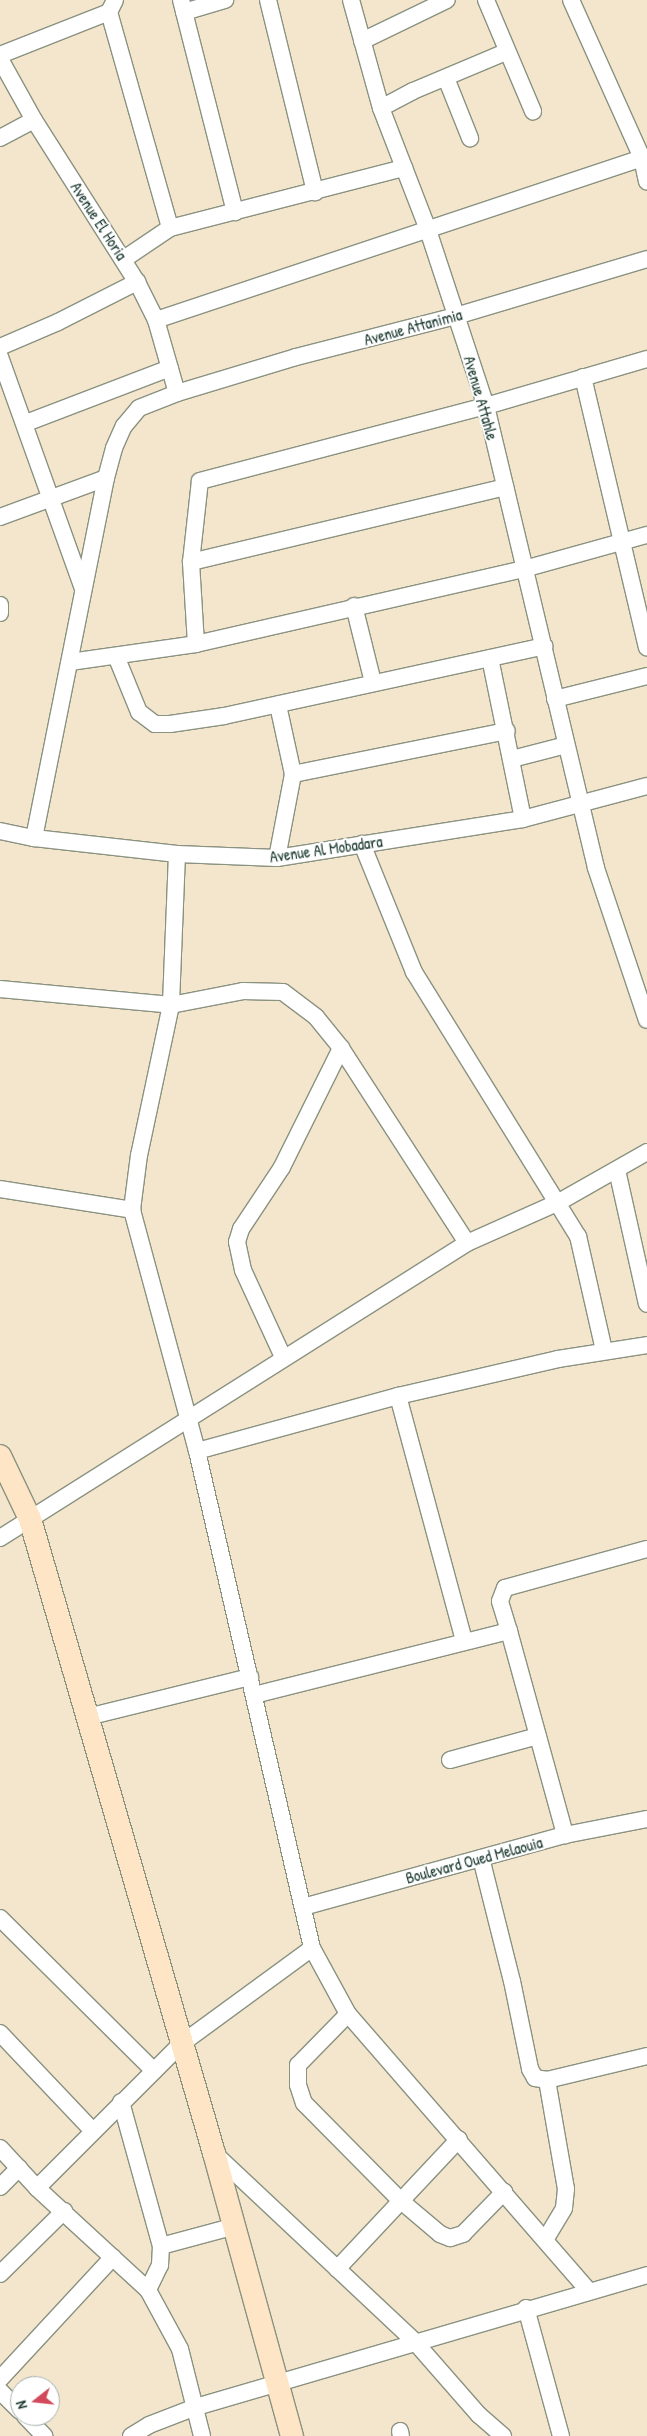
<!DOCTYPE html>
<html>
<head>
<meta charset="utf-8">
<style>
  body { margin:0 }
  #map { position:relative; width:647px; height:2436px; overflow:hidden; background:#f4e6cd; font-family:"Patrick Hand",sans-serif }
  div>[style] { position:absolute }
  .roads { filter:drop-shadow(1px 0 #8a9280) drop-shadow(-1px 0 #8a9280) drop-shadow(0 1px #8a9280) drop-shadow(0 -1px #8a9280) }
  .street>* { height:16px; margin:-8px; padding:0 8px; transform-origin:8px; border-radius:8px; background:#fff }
  .secondary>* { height:22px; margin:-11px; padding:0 11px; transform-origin:11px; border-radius:11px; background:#fee5c5 }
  span { translate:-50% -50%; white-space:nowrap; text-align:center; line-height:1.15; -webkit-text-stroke:4px #fff; paint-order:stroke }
  .street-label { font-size:16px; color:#1f3d34 }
  .north { position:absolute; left:10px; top:2376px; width:50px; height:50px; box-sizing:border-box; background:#fff; border:1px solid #a5b1ae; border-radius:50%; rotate:254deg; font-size:14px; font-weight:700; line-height:20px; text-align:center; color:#1f3d34 }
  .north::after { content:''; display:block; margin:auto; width:18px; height:22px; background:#d1495b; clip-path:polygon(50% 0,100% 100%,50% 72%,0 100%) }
</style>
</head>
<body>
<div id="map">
  <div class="roads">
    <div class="street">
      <div style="left:181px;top:0;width:219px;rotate:75.7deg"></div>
      <div style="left:268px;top:0;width:198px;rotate:76.2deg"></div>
      <div style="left:351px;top:0;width:112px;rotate:74.5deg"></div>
      <div style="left:381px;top:108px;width:131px;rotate:68.9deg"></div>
      <div style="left:428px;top:230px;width:185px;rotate:71.8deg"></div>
      <div style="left:486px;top:406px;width:475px;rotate:76.6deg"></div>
      <div style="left:596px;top:868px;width:160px;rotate:71.5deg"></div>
      <div style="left:486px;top:0;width:121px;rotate:67.1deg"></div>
      <div style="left:571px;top:0;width:173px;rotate:65.8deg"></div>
      <div style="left:642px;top:158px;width:24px;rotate:78deg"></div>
      <div style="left:109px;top:12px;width:224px;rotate:74.2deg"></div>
      <div style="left:184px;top:12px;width:43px;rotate:-16.3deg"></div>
      <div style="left:362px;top:41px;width:94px;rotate:-25.8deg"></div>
      <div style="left:0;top:55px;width:117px;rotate:-21.5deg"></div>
      <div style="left:109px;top:12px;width:13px;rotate:-63deg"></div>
      <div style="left:0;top:59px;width:70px;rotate:60.9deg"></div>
      <div style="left:34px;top:120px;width:192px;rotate:57.6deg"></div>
      <div style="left:137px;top:282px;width:42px;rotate:63.4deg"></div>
      <div style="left:156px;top:320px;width:76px;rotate:74deg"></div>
      <div style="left:446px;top:78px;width:65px;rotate:68.2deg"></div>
      <div style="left:381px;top:108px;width:36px;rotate:-28deg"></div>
      <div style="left:413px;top:91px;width:101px;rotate:-22.8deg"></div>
      <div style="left:0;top:138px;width:38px;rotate:-28deg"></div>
      <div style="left:124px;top:259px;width:55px;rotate:-34deg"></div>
      <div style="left:170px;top:228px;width:242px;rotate:-14.4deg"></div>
      <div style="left:156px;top:320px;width:512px;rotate:-18.43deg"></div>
      <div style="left:0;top:347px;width:63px;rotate:-23.3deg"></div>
      <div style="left:58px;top:322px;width:89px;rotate:-26.9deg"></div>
      <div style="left:0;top:357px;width:246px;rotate:70.3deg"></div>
      <div style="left:583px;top:377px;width:278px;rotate:76.7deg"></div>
      <div style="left:26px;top:423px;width:154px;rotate:-20.9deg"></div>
      <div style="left:0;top:517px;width:113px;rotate:-20.2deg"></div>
      <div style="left:191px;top:562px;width:323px;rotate:-13.4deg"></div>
      <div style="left:0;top:605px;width:8px;rotate:90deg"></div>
      <div style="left:354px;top:606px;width:78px;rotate:76deg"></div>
      <div style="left:196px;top:644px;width:82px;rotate:-93.5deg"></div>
      <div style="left:191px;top:562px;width:81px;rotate:-83.7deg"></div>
      <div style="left:200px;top:481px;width:296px;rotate:-14.7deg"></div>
      <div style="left:486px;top:406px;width:168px;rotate:-16.3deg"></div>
      <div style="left:116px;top:656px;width:61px;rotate:67.7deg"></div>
      <div style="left:139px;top:712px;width:20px;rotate:37deg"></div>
      <div style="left:155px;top:724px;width:15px"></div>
      <div style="left:170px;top:724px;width:55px;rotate:-8.4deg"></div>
      <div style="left:224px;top:716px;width:328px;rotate:-12.3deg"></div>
      <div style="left:490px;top:658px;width:164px;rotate:78.4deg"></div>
      <div style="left:70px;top:662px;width:127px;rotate:-8.1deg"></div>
      <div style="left:196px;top:644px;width:336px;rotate:-12.9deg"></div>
      <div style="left:524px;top:569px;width:128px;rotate:-15.5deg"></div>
      <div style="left:555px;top:699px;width:95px;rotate:-14deg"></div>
      <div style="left:512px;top:759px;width:56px;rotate:-14.5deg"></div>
      <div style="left:293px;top:774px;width:218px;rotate:-11.4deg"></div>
      <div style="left:0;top:831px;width:35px;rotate:12deg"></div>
      <div style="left:34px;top:838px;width:144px;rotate:6.4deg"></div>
      <div style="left:177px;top:854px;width:100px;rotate:2.3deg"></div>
      <div style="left:277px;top:858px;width:249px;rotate:-9deg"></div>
      <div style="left:523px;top:819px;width:128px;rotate:-14.9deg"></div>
      <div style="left:34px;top:838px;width:367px;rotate:-78.7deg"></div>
      <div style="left:106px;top:478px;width:31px;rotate:-75deg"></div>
      <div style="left:114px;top:448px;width:24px;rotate:-66deg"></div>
      <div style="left:124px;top:426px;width:23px;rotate:-50deg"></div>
      <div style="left:139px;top:408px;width:41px;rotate:-21.5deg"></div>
      <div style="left:177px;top:393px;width:124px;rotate:-16.8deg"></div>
      <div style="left:296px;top:357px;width:165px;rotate:-14.4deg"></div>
      <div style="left:456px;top:316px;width:199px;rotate:-16.6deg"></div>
      <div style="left:362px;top:844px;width:138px;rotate:67.9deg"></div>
      <div style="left:414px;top:972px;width:311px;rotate:58.2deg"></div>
      <div style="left:578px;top:1236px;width:117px;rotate:77.2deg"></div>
      <div style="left:177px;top:854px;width:151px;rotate:92.3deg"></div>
      <div style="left:171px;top:1005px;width:153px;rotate:102deg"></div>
      <div style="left:139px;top:1155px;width:55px;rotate:97.3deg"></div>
      <div style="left:132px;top:1210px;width:250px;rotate:74.9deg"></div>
      <div style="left:197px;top:1451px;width:510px;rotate:76.97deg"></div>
      <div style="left:312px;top:1948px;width:75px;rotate:61.4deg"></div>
      <div style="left:348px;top:2014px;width:367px;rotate:49deg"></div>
      <div style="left:277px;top:858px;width:86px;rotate:-79.2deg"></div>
      <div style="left:293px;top:774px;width:71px;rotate:-102.3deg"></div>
      <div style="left:0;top:989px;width:172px;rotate:5.3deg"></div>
      <div style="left:171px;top:1005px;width:73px;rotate:-11deg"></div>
      <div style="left:243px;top:991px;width:40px;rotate:1.4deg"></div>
      <div style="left:283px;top:992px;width:41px;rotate:37.1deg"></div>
      <div style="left:316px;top:1017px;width:40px;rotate:51deg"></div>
      <div style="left:341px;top:1048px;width:232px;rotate:57.1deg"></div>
      <div style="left:617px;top:1170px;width:137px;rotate:77.4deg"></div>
      <div style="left:0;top:1189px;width:134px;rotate:9deg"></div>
      <div style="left:283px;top:1357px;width:96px;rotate:-114.7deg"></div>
      <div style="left:243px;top:1270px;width:29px;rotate:-102deg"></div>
      <div style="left:237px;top:1242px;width:14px;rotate:-73deg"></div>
      <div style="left:241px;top:1229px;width:74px;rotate:-56.5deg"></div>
      <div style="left:282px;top:1167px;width:133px;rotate:-63.6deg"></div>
      <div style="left:398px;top:1396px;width:254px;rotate:74.9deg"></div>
      <div style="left:197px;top:1451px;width:208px;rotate:-15.3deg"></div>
      <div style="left:398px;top:1396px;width:164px;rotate:-13deg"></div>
      <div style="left:558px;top:1359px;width:90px;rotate:-8.9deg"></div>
      <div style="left:0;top:1538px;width:552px;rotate:-32.28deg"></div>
      <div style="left:467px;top:1243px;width:101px;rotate:-24deg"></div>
      <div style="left:559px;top:1202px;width:101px;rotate:-29.6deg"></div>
      <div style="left:509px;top:1631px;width:31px;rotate:-107deg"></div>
      <div style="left:500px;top:1601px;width:14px;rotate:-69deg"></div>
      <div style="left:505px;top:1588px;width:147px;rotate:-15.4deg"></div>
      <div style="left:254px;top:1695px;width:263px;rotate:-14.1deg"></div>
      <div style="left:509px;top:1631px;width:212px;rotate:74.6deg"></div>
      <div style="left:87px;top:1717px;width:168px;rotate:-13.8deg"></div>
      <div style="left:450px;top:1760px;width:91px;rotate:-15.3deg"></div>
      <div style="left:481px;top:1858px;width:127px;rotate:75.9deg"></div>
      <div style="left:512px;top:1981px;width:90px;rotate:78.4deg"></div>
      <div style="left:530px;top:2069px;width:10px;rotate:61deg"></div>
      <div style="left:535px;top:2078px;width:12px;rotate:9deg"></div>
      <div style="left:547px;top:2080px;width:103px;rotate:-13.5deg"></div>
      <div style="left:303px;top:1907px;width:272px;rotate:-15.4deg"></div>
      <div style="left:565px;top:1835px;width:84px;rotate:-11deg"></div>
      <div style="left:0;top:1918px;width:217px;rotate:44.8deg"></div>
      <div style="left:348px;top:2014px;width:71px;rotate:134.4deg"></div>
      <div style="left:298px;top:2065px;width:20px;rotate:90deg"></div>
      <div style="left:298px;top:2085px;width:19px;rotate:72deg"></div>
      <div style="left:304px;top:2103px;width:138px;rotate:45.3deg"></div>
      <div style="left:401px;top:2201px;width:51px;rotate:40.2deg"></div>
      <div style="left:440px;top:2234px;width:11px;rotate:22deg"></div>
      <div style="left:450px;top:2238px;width:14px;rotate:-17deg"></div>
      <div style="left:463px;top:2234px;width:59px;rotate:-45.7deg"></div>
      <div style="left:0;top:2033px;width:135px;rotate:46.5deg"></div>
      <div style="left:121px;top:2102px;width:149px;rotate:74.5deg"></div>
      <div style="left:161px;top:2246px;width:19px;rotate:93deg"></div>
      <div style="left:160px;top:2265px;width:28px;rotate:116deg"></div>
      <div style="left:0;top:2148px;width:54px;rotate:47.2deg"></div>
      <div style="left:37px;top:2188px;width:151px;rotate:42.6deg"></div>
      <div style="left:148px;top:2290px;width:67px;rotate:61.5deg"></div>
      <div style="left:180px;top:2349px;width:90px;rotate:75.8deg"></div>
      <div style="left:214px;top:2153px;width:276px;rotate:43.2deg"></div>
      <div style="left:415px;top:2342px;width:97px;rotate:48.8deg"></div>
      <div style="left:479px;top:2415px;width:32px;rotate:41deg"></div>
      <div style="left:0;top:2187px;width:27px;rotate:-45deg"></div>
      <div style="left:37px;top:2188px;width:204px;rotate:-45deg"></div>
      <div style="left:181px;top:2044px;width:162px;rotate:-36.2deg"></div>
      <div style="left:545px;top:2240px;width:37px;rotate:-59deg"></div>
      <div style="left:564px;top:2208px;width:19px;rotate:-84deg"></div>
      <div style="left:566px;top:2189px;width:111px;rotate:-99.9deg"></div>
      <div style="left:161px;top:2246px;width:77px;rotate:-15.1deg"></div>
      <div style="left:337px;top:2269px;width:178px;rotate:-46.8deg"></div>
      <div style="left:0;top:2274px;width:90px;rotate:-44.5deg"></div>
      <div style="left:526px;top:2308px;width:133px;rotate:74.7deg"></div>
      <div style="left:0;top:2379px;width:166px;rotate:-47.2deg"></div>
      <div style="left:0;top:2391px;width:28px;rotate:45deg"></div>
      <div style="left:25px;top:2416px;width:28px;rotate:46deg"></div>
      <div style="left:400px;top:2431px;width:5px;rotate:79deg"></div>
      <div style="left:131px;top:2436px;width:21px;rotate:-31deg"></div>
      <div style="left:149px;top:2425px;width:50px;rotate:-21deg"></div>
      <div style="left:196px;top:2407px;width:470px;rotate:-16.3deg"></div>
    </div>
    <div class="secondary">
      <div style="left:0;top:1456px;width:70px;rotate:64.5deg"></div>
      <div style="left:30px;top:1519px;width:660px;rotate:73.82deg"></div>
      <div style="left:214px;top:2153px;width:294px;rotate:74.6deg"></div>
    </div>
  </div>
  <div class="street-label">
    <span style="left:99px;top:221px;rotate:57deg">Avenue El Horia</span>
    <span style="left:413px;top:327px;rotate:-15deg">Avenue Attanimia</span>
    <span style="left:481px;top:398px;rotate:74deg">Avenue Attahle</span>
    <span style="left:326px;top:849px;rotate:-8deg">Avenue Al Mobadara</span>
    <span style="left:474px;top:1860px;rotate:-15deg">Boulevard Oued Melaouia</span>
  </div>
  <div class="north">N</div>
</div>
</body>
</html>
